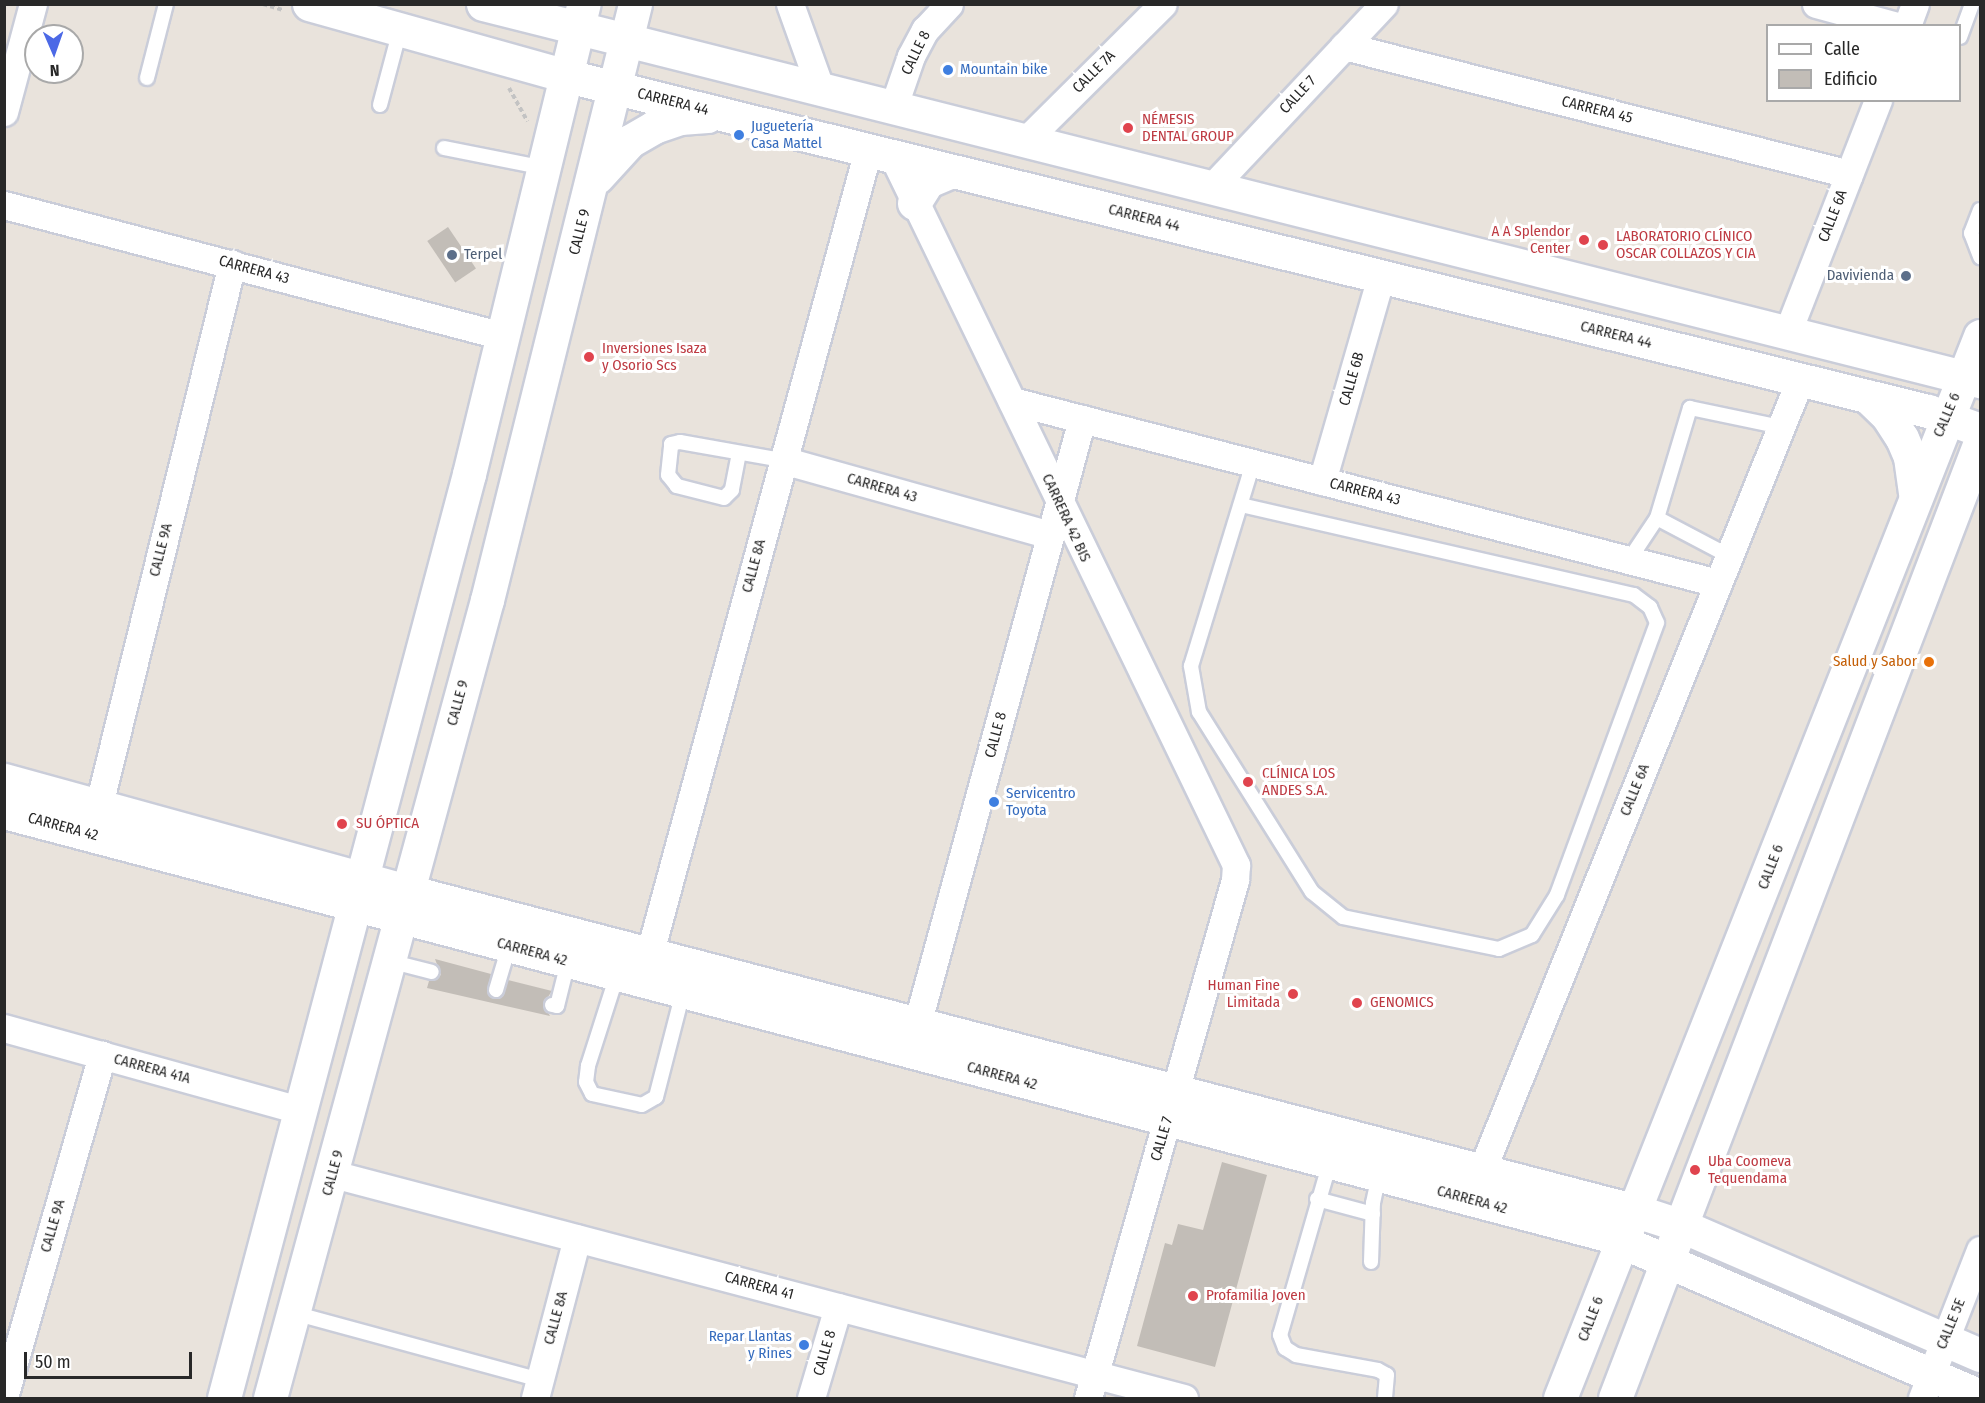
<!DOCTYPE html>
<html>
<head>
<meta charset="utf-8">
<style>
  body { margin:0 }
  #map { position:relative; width:1985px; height:1403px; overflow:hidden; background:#e9e3dc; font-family:"Fira Sans Condensed",sans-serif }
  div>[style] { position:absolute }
  .building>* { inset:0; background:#c2bdb7; transform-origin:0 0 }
  .path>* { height:4px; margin-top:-2px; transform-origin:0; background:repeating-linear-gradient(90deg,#c3c3c3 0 4.5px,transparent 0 7.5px) }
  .roads { filter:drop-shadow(2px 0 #cacdd9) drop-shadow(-2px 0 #cacdd9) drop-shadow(0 2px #cacdd9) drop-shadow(0 -2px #cacdd9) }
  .service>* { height:14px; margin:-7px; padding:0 7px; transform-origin:7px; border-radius:7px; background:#fff }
  .minor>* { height:27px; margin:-13.5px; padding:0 13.5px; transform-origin:13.5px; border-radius:13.5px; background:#fff }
  .tertiary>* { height:33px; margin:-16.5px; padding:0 16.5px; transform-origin:16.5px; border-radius:16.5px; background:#fff }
  .secondary>* { height:33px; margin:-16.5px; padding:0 16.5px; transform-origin:16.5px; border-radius:16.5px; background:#fff }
  .dots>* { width:16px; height:16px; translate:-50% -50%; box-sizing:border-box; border:3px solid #fff; border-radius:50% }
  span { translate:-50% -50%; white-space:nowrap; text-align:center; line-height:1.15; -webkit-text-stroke:6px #fff; paint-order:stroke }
  .street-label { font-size:15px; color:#282828 }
  .shop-label { font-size:15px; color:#366cbe }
  .left { translate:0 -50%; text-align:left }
  .right { translate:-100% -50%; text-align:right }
  .health-label { font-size:15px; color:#be3a42 }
  .service-label { font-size:15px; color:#4e5e75 }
  .food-label { font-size:15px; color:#c56008 }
  .frame { position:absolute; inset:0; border:6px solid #282828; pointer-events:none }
  .legend { position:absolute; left:1766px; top:24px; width:195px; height:78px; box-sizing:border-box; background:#fff; border:2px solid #a9a9a9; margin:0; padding:8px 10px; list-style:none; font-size:18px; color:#282828 }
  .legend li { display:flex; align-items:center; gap:12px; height:30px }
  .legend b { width:30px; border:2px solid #a9a9a9 }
  .north { position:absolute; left:24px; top:24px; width:60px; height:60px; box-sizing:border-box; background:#fff; border:2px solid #a9a9a9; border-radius:50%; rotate:178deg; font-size:16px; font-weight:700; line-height:24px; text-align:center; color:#282828 }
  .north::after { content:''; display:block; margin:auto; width:21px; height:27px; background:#4c69e6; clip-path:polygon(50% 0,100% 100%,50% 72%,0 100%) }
  .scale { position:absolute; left:24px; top:1352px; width:168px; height:27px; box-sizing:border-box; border:3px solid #282828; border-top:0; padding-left:8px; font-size:18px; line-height:21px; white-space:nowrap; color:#282828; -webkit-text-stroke:4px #fff; paint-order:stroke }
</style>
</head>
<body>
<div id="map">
  <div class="building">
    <div style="left:448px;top:227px;width:50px;height:25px;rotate:56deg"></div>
    <div style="clip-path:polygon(435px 959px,491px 974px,487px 992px,494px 999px,503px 996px,508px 980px,552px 991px,543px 1004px,550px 1016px,427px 988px,429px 981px,441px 975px)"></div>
    <div style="clip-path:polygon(1222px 1162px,1267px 1175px,1215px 1367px,1137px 1346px,1165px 1243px,1172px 1245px,1178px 1224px,1203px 1230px)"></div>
  </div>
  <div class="path">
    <div style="left:263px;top:4px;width:21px;rotate:17deg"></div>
    <div style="left:509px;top:88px;width:38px;rotate:61deg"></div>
  </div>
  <div class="roads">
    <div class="service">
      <div style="left:1960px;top:37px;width:35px;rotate:-70deg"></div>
      <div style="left:147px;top:78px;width:76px;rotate:-75.6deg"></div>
      <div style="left:380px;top:105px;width:78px;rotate:-75.1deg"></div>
      <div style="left:444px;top:148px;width:103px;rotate:11.2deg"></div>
      <div style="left:1980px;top:210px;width:25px;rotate:111deg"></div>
      <div style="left:1971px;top:233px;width:26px;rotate:69deg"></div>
      <div style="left:739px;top:453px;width:38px;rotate:101deg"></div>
      <div style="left:732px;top:490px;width:11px;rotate:135deg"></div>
      <div style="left:724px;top:498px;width:49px;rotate:-165.7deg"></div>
      <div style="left:677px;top:486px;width:14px;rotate:-129deg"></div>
      <div style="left:668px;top:475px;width:31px;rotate:-84deg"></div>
      <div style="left:671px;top:444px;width:9px;rotate:-13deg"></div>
      <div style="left:680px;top:442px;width:104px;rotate:10deg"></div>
      <div style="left:1241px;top:505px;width:403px;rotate:12.9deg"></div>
      <div style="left:1634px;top:595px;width:20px;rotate:37deg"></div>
      <div style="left:1650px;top:607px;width:17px;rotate:66deg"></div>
      <div style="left:1657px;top:623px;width:290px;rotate:110.2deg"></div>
      <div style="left:1557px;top:895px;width:47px;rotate:122deg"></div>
      <div style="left:1532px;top:935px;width:36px;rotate:157deg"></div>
      <div style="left:1499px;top:949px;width:159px;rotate:-168.4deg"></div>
      <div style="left:1343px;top:917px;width:40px;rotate:-141deg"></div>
      <div style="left:1312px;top:892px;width:213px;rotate:-122.1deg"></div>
      <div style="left:1199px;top:712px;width:47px;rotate:-99.9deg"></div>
      <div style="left:1191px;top:666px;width:212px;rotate:-73deg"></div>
      <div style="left:1729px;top:556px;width:81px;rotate:-152.2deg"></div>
      <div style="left:1657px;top:518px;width:115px;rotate:-73.3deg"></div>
      <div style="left:1690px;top:408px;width:93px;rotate:11.8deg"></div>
      <div style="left:1629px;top:560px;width:50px;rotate:-56.3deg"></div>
      <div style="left:389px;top:961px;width:44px;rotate:14.3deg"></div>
      <div style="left:617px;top:975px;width:96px;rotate:107.7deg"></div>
      <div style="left:588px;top:1066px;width:16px;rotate:97deg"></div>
      <div style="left:586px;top:1082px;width:13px;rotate:63deg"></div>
      <div style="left:592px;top:1094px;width:51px;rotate:12.4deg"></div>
      <div style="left:642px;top:1105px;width:16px;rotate:-30deg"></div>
      <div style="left:656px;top:1097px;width:108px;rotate:-75.6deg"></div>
      <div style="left:496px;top:990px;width:46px;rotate:-73.5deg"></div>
      <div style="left:552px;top:1005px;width:5px;rotate:11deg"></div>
      <div style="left:557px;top:1006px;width:45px;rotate:-76deg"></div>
      <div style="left:1330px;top:1162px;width:180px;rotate:106.1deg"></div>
      <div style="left:1280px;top:1335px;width:14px;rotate:69deg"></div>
      <div style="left:1285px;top:1348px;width:13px;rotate:32deg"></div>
      <div style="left:1296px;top:1355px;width:83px;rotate:10.4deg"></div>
      <div style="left:1378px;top:1370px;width:10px;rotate:29deg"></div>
      <div style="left:1387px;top:1375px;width:23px;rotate:95deg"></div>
      <div style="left:1317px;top:1199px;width:58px;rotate:15deg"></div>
      <div style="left:1371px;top:1262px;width:59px;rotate:-88.1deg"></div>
      <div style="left:1373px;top:1203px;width:29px;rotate:-78deg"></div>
      <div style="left:294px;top:1313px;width:255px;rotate:15.2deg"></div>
    </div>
    <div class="minor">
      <div style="left:790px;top:4px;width:91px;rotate:70.2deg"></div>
      <div style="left:1816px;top:4px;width:84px;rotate:15.2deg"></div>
      <div style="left:1907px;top:26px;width:23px;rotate:-70deg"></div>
      <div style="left:1344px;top:46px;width:521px;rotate:14.22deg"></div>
      <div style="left:893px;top:108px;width:55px;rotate:-70.9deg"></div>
      <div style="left:911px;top:56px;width:30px;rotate:-62deg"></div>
      <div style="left:925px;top:30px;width:35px;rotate:-47deg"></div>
      <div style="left:4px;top:112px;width:112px;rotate:-75deg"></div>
      <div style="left:1025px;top:141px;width:194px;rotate:-44.8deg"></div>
      <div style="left:893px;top:156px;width:788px;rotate:64.18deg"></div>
      <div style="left:1236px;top:865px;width:15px;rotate:94deg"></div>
      <div style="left:1235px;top:880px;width:538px;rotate:105.84deg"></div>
      <div style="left:1212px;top:187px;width:251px;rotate:-46.8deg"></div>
      <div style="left:4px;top:205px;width:516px;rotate:14.71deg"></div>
      <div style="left:1788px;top:331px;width:248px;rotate:-68.7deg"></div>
      <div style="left:1012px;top:401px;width:729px;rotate:14.46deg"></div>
      <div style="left:782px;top:460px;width:278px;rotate:15.6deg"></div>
      <div style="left:1322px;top:481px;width:212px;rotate:-73.9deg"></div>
      <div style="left:94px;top:825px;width:578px;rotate:-76.18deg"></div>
      <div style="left:644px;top:974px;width:854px;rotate:-74.79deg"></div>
      <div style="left:4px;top:1028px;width:307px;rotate:15.5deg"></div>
      <div style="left:912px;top:1043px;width:647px;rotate:-74.76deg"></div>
      <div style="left:333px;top:1174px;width:880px;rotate:14.75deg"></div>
      <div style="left:1474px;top:1190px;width:873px;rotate:-68.08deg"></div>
      <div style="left:4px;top:1397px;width:356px;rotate:-74deg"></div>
      <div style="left:535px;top:1398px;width:165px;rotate:-75.3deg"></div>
      <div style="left:811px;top:1398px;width:95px;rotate:-73.5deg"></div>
      <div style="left:1922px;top:1398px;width:159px;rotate:-68.6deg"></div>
    </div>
    <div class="tertiary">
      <div style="left:4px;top:780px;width:418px;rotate:15.4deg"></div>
      <div style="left:407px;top:891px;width:1270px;rotate:14.59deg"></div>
      <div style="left:1636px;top:1211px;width:48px;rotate:18.1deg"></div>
      <div style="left:1682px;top:1226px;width:325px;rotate:23.4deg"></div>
      <div style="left:4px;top:812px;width:1655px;rotate:14.78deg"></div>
      <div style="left:1604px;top:1234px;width:409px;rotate:23.3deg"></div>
    </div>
    <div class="secondary">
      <div style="left:309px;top:4px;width:268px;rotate:15.6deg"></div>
      <div style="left:567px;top:76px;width:1402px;rotate:13.83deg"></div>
      <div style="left:1928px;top:411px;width:55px;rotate:20.1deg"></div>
      <div style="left:483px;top:4px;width:1544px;rotate:14.14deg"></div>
      <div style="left:597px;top:177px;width:49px;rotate:-47.5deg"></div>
      <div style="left:630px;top:141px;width:28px;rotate:-30deg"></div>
      <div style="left:654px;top:127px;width:28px;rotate:-19deg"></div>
      <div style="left:680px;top:118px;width:27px;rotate:-4deg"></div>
      <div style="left:914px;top:203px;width:26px;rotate:-58deg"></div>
      <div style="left:928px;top:181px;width:25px;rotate:-23deg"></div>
      <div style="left:1867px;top:396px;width:28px;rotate:44deg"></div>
      <div style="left:1887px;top:415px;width:27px;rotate:57deg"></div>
      <div style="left:1902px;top:438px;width:21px;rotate:67deg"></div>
      <div style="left:1910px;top:457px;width:37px;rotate:82deg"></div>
      <div style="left:224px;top:1398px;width:956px;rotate:-75.15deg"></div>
      <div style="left:469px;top:474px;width:484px;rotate:-76.3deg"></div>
      <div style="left:270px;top:1398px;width:827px;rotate:-74.79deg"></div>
      <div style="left:487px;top:600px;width:614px;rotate:-76.05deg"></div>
      <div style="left:1560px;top:1398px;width:1142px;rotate:-68.42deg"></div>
      <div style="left:1615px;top:1398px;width:1023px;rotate:-69.1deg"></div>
    </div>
  </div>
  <div class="dots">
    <div style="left:948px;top:70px;background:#3f7fe0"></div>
    <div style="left:1128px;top:128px;background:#e0444e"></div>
    <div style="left:739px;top:135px;background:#3f7fe0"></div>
    <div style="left:1584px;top:240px;background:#e0444e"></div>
    <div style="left:1603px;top:245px;background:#e0444e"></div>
    <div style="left:452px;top:255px;background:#5c6f8a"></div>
    <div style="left:1906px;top:276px;background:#5c6f8a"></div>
    <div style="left:589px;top:357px;background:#e0444e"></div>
    <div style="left:1929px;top:662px;background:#e8710a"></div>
    <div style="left:1248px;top:782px;background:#e0444e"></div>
    <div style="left:994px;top:802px;background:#3f7fe0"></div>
    <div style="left:342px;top:824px;background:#e0444e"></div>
    <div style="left:1293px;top:994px;background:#e0444e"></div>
    <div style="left:1357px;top:1003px;background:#e0444e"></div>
    <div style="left:1695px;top:1170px;background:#e0444e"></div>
    <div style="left:1193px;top:1296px;background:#e0444e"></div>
    <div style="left:804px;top:1345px;background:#3f7fe0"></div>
  </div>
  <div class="street-label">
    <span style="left:916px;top:53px;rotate:-64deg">CALLE 8</span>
    <span style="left:1094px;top:72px;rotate:-45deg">CALLE 7A</span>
    <span style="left:1298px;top:95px;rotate:-47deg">CALLE 7</span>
    <span style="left:673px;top:102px;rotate:14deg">CARRERA 44</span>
    <span style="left:1597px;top:110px;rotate:14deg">CARRERA 45</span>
    <span style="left:1833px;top:216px;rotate:-69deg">CALLE 6A</span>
    <span style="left:1144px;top:218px;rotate:14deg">CARRERA 44</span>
    <span style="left:580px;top:232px;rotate:-76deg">CALLE 9</span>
    <span style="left:254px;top:270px;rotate:15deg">CARRERA 43</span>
    <span style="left:1616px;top:335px;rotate:14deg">CARRERA 44</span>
    <span style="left:1352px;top:379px;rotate:-74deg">CALLE 6B</span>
    <span style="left:1947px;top:415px;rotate:-67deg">CALLE 6</span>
    <span style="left:882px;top:488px;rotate:16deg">CARRERA 43</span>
    <span style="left:1365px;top:492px;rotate:14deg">CARRERA 43</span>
    <span style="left:1066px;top:518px;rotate:65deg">CARRERA 42 BIS</span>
    <span style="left:161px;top:550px;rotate:-76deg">CALLE 9A</span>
    <span style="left:754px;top:566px;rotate:-75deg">CALLE 8A</span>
    <span style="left:458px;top:703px;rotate:-75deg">CALLE 9</span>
    <span style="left:996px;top:735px;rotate:-75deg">CALLE 8</span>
    <span style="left:1635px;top:790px;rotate:-68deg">CALLE 6A</span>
    <span style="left:63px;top:827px;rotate:15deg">CARRERA 42</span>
    <span style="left:1771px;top:867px;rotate:-69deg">CALLE 6</span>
    <span style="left:532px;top:952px;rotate:15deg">CARRERA 42</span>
    <span style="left:152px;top:1069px;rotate:15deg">CARRERA 41A</span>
    <span style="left:1002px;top:1076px;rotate:15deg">CARRERA 42</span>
    <span style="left:1162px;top:1139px;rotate:-74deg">CALLE 7</span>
    <span style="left:333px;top:1173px;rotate:-75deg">CALLE 9</span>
    <span style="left:1472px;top:1200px;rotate:15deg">CARRERA 42</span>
    <span style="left:53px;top:1226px;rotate:-74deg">CALLE 9A</span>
    <span style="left:759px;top:1286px;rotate:15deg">CARRERA 41</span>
    <span style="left:556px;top:1318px;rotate:-75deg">CALLE 8A</span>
    <span style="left:1591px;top:1319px;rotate:-69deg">CALLE 6</span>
    <span style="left:1951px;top:1324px;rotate:-68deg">CALLE 5E</span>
    <span style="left:825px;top:1353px;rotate:-74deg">CALLE 8</span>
  </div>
  <div class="shop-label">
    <span class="left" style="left:960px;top:70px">Mountain bike</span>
    <span class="left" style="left:751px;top:135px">Juguetería<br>Casa Mattel</span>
    <span class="left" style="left:1006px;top:802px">Servicentro<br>Toyota</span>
    <span class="right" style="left:792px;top:1345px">Repar Llantas<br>y Rines</span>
  </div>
  <div class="health-label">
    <span class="left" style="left:1142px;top:128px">NÉMESIS<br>DENTAL GROUP</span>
    <span class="right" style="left:1570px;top:240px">A A Splendor<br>Center</span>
    <span class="left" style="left:1616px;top:245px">LABORATORIO CLÍNICO<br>OSCAR COLLAZOS Y CIA</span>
    <span class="left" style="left:602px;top:357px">Inversiones Isaza<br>y Osorio Scs</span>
    <span class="left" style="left:1262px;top:782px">CLÍNICA LOS<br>ANDES S.A.</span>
    <span class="left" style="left:356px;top:824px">SU ÓPTICA</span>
    <span class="right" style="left:1280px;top:994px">Human Fine<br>Limitada</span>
    <span class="left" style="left:1370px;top:1003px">GENOMICS</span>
    <span class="left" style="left:1708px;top:1170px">Uba Coomeva<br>Tequendama</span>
    <span class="left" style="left:1206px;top:1296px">Profamilia Joven</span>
  </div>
  <div class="service-label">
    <span class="left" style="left:464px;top:255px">Terpel</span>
    <span class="right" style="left:1894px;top:276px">Davivienda</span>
  </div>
  <div class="food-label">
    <span class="right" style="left:1917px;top:662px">Salud y Sabor</span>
  </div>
  <div class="frame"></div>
  <ul class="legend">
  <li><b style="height:8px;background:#fff"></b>Calle</li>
  <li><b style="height:16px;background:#c2bdb7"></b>Edificio</li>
  </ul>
  <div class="north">N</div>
  <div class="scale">50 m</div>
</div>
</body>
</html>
